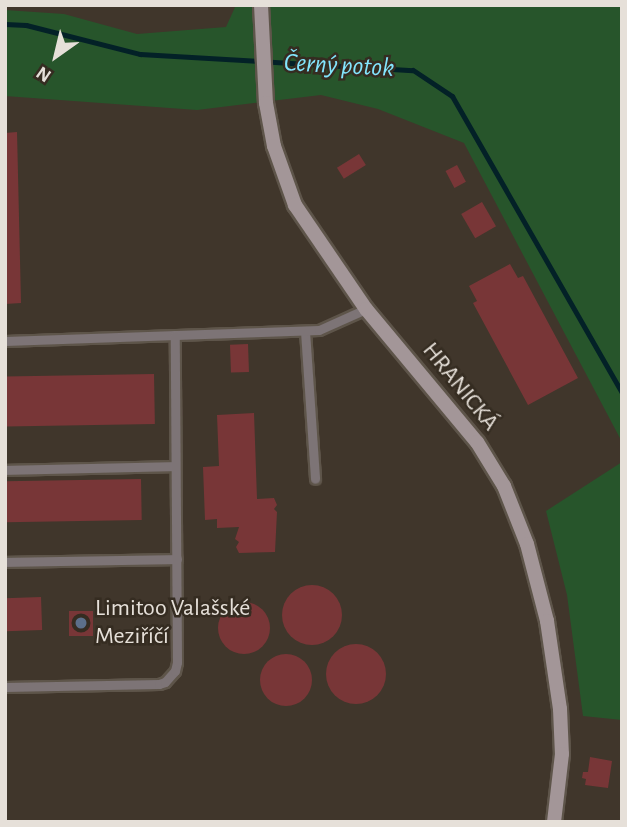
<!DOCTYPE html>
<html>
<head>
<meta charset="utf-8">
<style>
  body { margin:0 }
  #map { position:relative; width:627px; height:827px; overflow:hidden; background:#40362b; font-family:"Alegreya Sans",sans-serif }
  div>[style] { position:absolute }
  .green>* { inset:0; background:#27552b }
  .stream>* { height:5px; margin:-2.5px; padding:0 2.5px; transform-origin:2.5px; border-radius:2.5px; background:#032127 }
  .building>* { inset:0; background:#783637; transform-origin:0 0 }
  .round { border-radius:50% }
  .roads { filter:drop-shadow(2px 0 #5e554a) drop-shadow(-2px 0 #5e554a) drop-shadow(0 2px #5e554a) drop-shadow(0 -2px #5e554a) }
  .lane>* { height:9px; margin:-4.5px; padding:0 4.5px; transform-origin:4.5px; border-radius:4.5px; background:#7d7476 }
  .secondary>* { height:14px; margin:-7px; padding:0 7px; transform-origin:7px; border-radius:7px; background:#a39698 }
  .dots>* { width:19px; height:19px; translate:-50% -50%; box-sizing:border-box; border:4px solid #352c21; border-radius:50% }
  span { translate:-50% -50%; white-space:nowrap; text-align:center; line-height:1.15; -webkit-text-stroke:5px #352c21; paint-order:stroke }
  .street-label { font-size:24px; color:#e6e0d9 }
  .poi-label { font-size:24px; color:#e6e0d9 }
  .left { translate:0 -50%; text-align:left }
  .water-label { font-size:26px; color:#83e5fd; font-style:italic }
  .frame { position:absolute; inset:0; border:7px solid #e6e0d9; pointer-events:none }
  .north { position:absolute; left:21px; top:21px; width:70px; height:70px; -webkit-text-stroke:5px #352c21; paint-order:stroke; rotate:214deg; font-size:19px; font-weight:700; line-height:28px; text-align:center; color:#e6e0d9 }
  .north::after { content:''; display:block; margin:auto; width:24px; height:32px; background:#e6e0d9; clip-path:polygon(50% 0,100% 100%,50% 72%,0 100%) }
</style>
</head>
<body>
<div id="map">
  <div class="green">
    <div style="clip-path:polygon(236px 5px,622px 5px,622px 442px,464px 143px,378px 109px,321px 95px,197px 110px,5px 96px,5px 10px,64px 14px,137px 34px,226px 27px)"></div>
    <div style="clip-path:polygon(622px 462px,622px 720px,583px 716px,567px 595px,546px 511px)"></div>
  </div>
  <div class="stream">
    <div style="left:5px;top:24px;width:21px;rotate:3deg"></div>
    <div style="left:26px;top:25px;width:118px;rotate:14.3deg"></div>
    <div style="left:140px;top:54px;width:273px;rotate:3.4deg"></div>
    <div style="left:413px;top:70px;width:47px;rotate:33.7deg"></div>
    <div style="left:452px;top:96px;width:342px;rotate:60.2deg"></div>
  </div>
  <div class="building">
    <div style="clip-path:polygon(17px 132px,21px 303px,5px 304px,5px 133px)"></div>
    <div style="left:359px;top:154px;width:13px;height:26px;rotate:58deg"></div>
    <div style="left:457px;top:165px;width:19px;height:13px;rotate:62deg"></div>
    <div style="left:482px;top:202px;width:28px;height:24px;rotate:60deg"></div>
    <div style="clip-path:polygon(510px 264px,518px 278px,523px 276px,578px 378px,528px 405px,473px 303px,477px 301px,469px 286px)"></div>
    <div style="left:248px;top:344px;width:28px;height:18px;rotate:88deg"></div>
    <div style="left:154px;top:374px;width:50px;height:149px;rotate:89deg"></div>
    <div style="clip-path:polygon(254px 413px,257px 499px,274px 498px,277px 505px,274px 509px,277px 512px,275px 552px,239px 553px,236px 547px,239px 542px,235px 539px,239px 527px,217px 528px,217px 519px,205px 520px,203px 467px,219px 466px,217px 415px)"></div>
    <div style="left:141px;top:479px;width:41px;height:136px;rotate:89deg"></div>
    <div class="round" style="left:282px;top:585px;width:60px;height:60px"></div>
    <div style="left:41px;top:597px;width:33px;height:36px;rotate:88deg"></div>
    <div class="round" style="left:218px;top:602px;width:52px;height:52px"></div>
    <div style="left:69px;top:611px;width:24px;height:25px"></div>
    <div class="round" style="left:326px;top:644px;width:60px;height:60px"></div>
    <div class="round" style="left:260px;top:654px;width:52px;height:52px"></div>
    <div style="clip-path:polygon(590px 757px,612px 761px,608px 788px,585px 785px,586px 779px,582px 778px,583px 772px,588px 772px)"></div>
  </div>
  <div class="roads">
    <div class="lane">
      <div style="left:305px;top:331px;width:148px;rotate:86.1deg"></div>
      <div style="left:5px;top:341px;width:314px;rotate:-2deg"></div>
      <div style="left:319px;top:330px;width:51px;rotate:-24.1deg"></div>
      <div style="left:5px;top:470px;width:170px;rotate:-1.3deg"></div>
      <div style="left:5px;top:562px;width:172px;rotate:-1deg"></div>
      <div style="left:5px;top:687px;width:154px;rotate:-1.1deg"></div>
      <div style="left:159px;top:684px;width:6px;rotate:-18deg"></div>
      <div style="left:165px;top:682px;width:15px;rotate:-48deg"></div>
      <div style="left:175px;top:671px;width:9px;rotate:-77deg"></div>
      <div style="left:177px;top:662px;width:327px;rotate:-90.4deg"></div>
    </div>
    <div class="secondary">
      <div style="left:261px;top:5px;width:98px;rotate:87.1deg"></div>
      <div style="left:266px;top:103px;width:44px;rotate:79.5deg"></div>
      <div style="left:274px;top:146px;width:63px;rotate:70.4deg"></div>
      <div style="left:295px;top:205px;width:126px;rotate:55.7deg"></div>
      <div style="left:366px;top:309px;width:173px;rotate:50.2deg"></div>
      <div style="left:477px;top:442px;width:52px;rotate:58.5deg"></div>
      <div style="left:504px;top:486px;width:62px;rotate:68.4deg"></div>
      <div style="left:527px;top:544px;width:80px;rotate:75.4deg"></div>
      <div style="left:547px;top:621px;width:89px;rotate:81.6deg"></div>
      <div style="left:560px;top:709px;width:45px;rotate:87.5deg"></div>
      <div style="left:562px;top:754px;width:68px;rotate:96.7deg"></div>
    </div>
  </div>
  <div class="dots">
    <div style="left:81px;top:623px;background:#5c6f8a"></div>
  </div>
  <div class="street-label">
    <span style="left:460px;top:387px;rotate:51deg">HRANICKÁ</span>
  </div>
  <div class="poi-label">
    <span class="left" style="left:95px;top:623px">Limitoo Valašské<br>Meziříčí</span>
  </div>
  <div class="water-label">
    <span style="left:339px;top:66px;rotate:3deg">Černý potok</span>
  </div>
  <div class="frame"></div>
  <div class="north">N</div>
</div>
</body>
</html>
